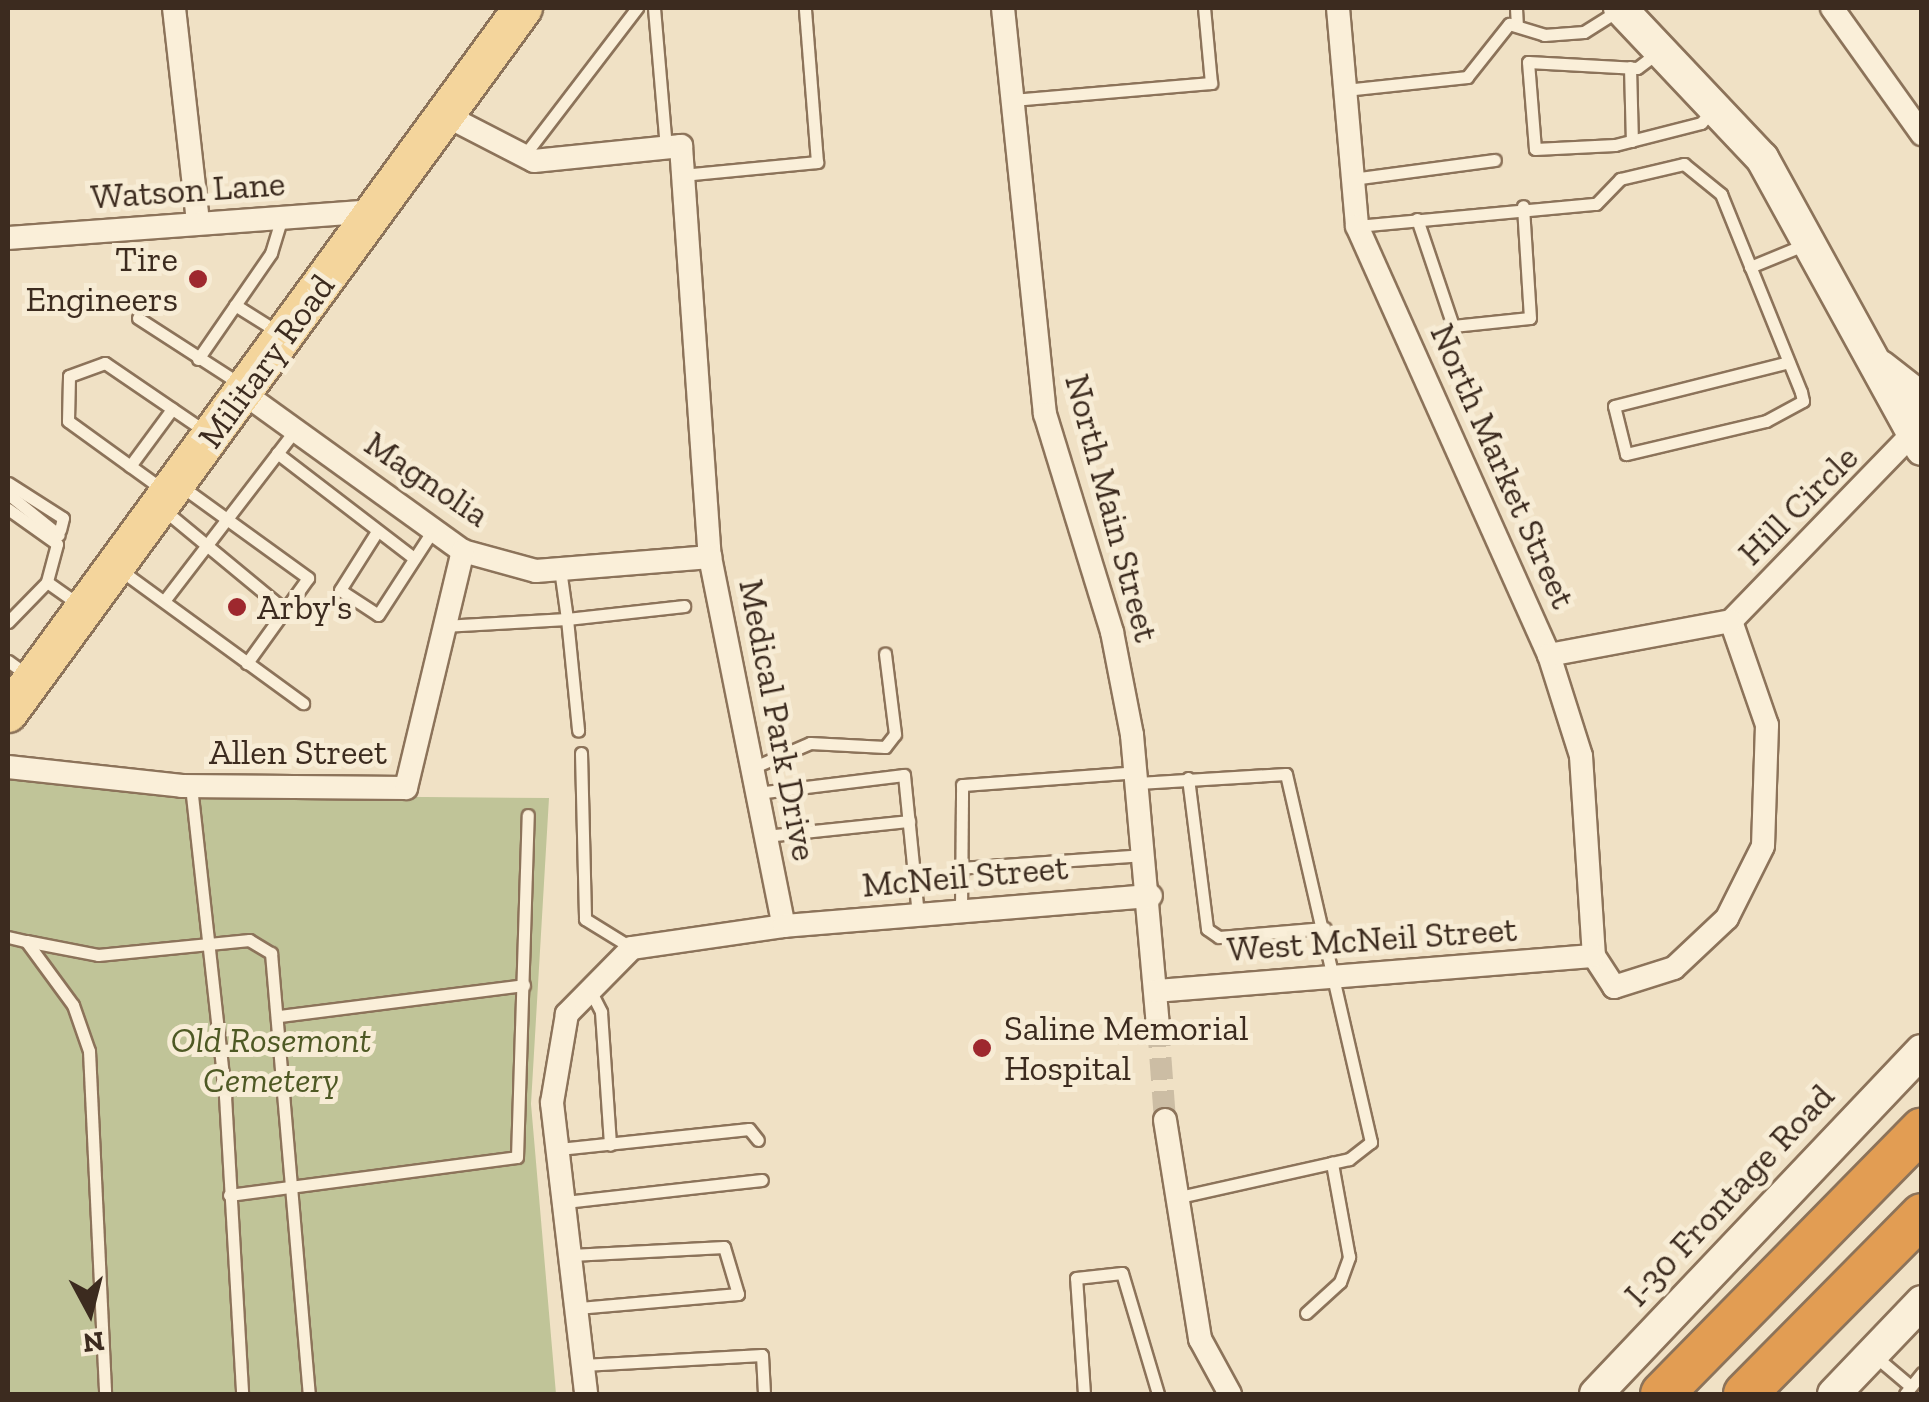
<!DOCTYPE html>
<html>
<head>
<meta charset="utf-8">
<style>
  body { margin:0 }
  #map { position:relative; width:1929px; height:1402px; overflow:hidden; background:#f0e1c5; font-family:"Zilla Slab",serif }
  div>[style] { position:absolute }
  .cemetery>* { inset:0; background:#c0c498 }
  .street-tunnel>* { height:22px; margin-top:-11px; transform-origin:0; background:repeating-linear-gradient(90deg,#ccbda4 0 22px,transparent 0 33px) }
  .roads { filter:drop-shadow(2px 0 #8c735a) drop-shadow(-2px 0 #8c735a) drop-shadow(0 2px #8c735a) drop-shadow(0 -2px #8c735a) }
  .lane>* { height:11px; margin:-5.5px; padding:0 5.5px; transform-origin:5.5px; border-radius:5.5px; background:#faefd9 }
  .street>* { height:22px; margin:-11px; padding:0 11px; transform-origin:11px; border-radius:11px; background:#faefd9 }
  .secondary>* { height:32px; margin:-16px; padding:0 16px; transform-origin:16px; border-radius:16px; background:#faefd9 }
  .primary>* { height:38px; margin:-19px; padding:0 19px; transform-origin:19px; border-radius:19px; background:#f4d59c }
  .highway>* { height:42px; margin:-21px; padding:0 21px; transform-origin:21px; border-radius:21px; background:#e29d53 }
  .dots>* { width:28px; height:28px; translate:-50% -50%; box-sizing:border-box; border:5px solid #f7ecd5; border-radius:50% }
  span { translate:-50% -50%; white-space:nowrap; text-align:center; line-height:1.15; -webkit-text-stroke:10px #f7ecd5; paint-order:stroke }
  .street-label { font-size:35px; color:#3c2b1f }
  .poi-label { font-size:35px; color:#3c2b1f }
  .right { translate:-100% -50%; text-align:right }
  .left { translate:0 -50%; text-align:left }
  .park-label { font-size:35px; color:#4e5924; font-style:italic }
  .frame { position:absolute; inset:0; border:10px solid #3c2b1f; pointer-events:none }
  .north { position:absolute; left:40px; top:1262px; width:100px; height:100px; -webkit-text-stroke:8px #f7ecd5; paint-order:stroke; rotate:173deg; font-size:28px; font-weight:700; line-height:40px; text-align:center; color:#3c2b1f }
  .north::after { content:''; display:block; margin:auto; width:35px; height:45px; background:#3c2b1f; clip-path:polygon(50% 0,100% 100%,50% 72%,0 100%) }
</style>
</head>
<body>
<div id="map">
  <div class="cemetery">
    <div style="clip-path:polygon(8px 777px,207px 795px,549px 798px,531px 1104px,556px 1394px,8px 1394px)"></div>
  </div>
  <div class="street-tunnel">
    <div style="left:1158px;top:1025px;width:95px;rotate:85.8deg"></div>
  </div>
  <div class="roads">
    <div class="lane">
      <div style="left:654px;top:8px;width:140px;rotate:85.1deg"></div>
      <div style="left:1516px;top:8px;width:17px;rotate:87deg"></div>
      <div style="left:1657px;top:53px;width:25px;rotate:143deg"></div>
      <div style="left:1637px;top:68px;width:109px;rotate:-176.8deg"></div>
      <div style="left:1528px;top:62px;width:87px;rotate:85.4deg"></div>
      <div style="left:1535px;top:149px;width:80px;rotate:-2.9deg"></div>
      <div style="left:1615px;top:145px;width:89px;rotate:-14.3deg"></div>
      <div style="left:1701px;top:123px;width:16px;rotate:-47deg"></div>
      <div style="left:1630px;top:67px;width:74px;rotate:88.5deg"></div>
      <div style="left:1345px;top:90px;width:123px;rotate:-6.1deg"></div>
      <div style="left:1467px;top:77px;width:68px;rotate:-51.6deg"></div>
      <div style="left:1509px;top:24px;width:37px;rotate:17deg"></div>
      <div style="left:1544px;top:35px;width:40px;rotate:-4.3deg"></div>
      <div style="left:1584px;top:32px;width:41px;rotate:-32.2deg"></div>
      <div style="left:1012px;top:100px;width:200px;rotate:-4.9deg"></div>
      <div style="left:1211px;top:83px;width:75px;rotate:-95.3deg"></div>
      <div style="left:523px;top:157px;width:188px;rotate:-52.6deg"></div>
      <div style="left:682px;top:175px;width:136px;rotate:-5.5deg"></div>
      <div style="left:817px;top:162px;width:154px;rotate:-94.5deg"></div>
      <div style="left:1352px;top:179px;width:144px;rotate:-7.6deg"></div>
      <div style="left:1417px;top:219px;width:113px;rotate:71.4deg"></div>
      <div style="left:1453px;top:326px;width:77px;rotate:-5.9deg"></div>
      <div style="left:1530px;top:318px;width:112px;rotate:-93.6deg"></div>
      <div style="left:1357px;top:226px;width:240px;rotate:-5.3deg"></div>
      <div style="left:1596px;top:204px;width:35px;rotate:-46deg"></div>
      <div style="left:1620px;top:179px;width:66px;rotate:-13.2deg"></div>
      <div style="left:1684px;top:164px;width:48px;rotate:39deg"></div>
      <div style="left:1721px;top:194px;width:214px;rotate:68deg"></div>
      <div style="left:1801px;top:392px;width:9px;rotate:77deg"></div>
      <div style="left:1803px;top:401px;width:42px;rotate:151.6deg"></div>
      <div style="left:1766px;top:421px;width:144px;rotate:166.7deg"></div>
      <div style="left:1626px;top:454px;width:49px;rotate:-104deg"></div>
      <div style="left:1614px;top:406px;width:180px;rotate:-14.1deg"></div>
      <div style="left:1750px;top:267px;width:61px;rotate:-22.3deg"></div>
      <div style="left:235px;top:305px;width:51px;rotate:32.1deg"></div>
      <div style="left:138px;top:318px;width:121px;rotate:32.9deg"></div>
      <div style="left:198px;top:359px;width:129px;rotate:-55.4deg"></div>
      <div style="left:271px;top:253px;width:37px;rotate:-73deg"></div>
      <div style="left:277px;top:453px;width:173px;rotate:37.5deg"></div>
      <div style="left:130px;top:466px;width:71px;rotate:-53.6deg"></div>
      <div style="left:8px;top:483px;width:65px;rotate:32.5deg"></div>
      <div style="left:63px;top:518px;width:12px;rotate:104deg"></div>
      <div style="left:181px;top:486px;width:157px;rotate:35.9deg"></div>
      <div style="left:308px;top:578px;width:105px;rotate:125.7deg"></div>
      <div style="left:162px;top:489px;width:116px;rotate:-144.1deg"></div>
      <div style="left:68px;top:421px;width:45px;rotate:-88.7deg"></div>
      <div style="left:69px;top:376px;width:38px;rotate:-20deg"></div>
      <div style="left:105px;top:363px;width:122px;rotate:34.3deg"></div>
      <div style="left:8px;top:494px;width:65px;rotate:38.8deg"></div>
      <div style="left:8px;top:509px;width:60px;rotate:35.5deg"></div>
      <div style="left:57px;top:544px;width:39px;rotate:105deg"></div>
      <div style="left:47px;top:582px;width:56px;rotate:134.3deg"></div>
      <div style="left:164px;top:510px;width:157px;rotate:39.6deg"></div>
      <div style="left:376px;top:533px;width:67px;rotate:122.3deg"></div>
      <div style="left:340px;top:590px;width:45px;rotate:33.3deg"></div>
      <div style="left:378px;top:615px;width:101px;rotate:-57.1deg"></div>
      <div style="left:119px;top:569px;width:228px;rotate:36.1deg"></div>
      <div style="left:560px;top:569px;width:50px;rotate:82deg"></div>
      <div style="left:567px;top:619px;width:118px;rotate:-6.3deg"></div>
      <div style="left:47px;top:582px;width:42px;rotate:35.2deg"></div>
      <div style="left:164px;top:601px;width:215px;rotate:-52.5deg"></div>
      <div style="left:443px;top:626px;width:124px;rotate:-3.2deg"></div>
      <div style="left:567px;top:619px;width:112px;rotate:84.3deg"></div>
      <div style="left:8px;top:661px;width:26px;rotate:36deg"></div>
      <div style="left:581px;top:753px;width:166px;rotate:88.6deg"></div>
      <div style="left:585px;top:919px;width:55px;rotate:31.7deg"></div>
      <div style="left:752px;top:768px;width:63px;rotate:-23.3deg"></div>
      <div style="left:810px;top:743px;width:75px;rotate:3.1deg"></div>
      <div style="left:885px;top:747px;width:16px;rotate:-52deg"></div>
      <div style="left:895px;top:734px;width:81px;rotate:-97.1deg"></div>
      <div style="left:1188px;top:778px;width:152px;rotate:82.8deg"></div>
      <div style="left:1207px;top:929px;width:14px;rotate:34deg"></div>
      <div style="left:1219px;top:937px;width:106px;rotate:-4.9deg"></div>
      <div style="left:1138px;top:783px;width:148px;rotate:-3.5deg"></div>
      <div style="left:1286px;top:774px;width:378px;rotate:77deg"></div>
      <div style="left:1371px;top:1142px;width:28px;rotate:142deg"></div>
      <div style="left:1349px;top:1159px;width:178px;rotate:167.4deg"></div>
      <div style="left:191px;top:786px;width:312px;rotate:83.7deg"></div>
      <div style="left:225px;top:1096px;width:298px;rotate:86.7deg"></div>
      <div style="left:757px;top:793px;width:148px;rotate:-7deg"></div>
      <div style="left:904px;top:775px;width:141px;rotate:84.3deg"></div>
      <div style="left:766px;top:836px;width:144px;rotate:-6deg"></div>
      <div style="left:959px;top:868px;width:184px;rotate:-4deg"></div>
      <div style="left:961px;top:911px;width:126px;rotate:-89.5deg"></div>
      <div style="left:962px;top:785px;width:175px;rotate:-4.2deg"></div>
      <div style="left:8px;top:937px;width:18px;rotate:13deg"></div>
      <div style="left:26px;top:941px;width:79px;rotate:53.7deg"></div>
      <div style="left:73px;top:1005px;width:49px;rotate:70.8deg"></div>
      <div style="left:89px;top:1051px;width:343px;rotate:87.3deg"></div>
      <div style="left:26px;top:941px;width:73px;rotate:11deg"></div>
      <div style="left:98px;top:955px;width:152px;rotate:-5.7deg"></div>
      <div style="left:249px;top:940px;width:26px;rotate:31deg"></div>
      <div style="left:271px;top:953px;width:443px;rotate:85.1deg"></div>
      <div style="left:589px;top:988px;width:27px;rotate:63deg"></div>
      <div style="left:601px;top:1012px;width:133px;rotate:86.1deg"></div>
      <div style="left:279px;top:1016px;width:247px;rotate:-7.2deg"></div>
      <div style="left:559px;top:1149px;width:191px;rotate:-6deg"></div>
      <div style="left:749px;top:1129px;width:14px;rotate:51deg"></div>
      <div style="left:229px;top:1195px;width:290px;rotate:-7.5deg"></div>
      <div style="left:517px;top:1157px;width:342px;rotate:-88.2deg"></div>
      <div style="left:565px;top:1202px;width:198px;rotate:-6.4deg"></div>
      <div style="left:571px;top:1255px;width:153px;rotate:-3deg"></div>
      <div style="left:724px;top:1247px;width:49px;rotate:73.4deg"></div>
      <div style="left:738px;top:1294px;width:162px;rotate:175deg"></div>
      <div style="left:1306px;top:1313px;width:46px;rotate:-42.4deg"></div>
      <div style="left:1340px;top:1282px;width:27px;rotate:-70deg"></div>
      <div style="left:1349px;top:1257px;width:96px;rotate:-100.3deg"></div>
      <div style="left:1876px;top:1357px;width:43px;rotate:40.3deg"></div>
      <div style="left:583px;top:1365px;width:179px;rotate:-3.2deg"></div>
      <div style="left:762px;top:1355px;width:39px;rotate:87deg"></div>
      <div style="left:1084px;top:1394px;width:116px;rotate:-93.9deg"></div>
      <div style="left:1076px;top:1278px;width:46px;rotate:-6.2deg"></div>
      <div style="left:1122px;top:1273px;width:126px;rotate:73.4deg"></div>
      <div style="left:1905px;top:1394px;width:27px;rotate:-51deg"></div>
    </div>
    <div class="street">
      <div style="left:174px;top:8px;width:216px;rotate:83.6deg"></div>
      <div style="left:1003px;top:8px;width:408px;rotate:84.1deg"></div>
      <div style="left:1045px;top:414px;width:228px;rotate:72.9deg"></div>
      <div style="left:1112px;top:632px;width:105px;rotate:79deg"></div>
      <div style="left:1132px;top:735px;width:291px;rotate:84.9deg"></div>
      <div style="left:1338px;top:8px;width:219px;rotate:85deg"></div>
      <div style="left:1357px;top:226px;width:470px;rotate:65.9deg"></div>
      <div style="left:1549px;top:655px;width:106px;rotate:72.4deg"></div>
      <div style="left:1581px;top:756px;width:200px;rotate:86.3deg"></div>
      <div style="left:1594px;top:956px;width:37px;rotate:57deg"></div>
      <div style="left:1614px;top:987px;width:63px;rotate:-17.6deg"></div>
      <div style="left:1674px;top:968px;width:73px;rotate:-43.3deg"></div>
      <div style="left:1727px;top:918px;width:80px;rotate:-63.4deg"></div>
      <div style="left:1763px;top:846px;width:121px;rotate:-88.1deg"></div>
      <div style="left:1767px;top:725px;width:110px;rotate:-109.1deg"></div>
      <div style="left:1832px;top:8px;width:155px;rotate:54.5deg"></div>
      <div style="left:443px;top:114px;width:102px;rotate:27.3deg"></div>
      <div style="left:534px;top:161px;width:148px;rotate:-5.8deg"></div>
      <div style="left:681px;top:146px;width:412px;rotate:86deg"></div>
      <div style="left:710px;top:557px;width:376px;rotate:78.7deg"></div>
      <div style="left:784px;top:926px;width:154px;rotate:171.8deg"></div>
      <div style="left:632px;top:948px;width:93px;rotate:134.6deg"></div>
      <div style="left:567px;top:1014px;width:90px;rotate:99.6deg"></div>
      <div style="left:552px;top:1103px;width:293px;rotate:83.3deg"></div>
      <div style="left:8px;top:238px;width:367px;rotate:-4.2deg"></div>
      <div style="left:245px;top:394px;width:269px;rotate:35.8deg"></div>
      <div style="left:463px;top:551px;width:76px;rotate:15.3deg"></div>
      <div style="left:536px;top:571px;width:175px;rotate:-4.6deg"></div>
      <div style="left:1731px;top:621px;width:257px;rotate:-45.9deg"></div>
      <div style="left:1549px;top:655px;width:185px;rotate:-10.6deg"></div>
      <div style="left:8px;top:767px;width:175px;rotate:6.2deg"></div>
      <div style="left:182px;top:786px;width:224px;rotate:0.5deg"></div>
      <div style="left:406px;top:788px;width:244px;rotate:-76.5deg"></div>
      <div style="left:784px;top:926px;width:368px;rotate:-4.7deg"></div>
      <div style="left:1156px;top:991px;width:439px;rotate:-4.6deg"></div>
      <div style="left:1165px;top:1120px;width:222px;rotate:80.9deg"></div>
      <div style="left:1200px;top:1339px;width:63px;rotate:61.4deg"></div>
    </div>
    <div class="secondary">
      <div style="left:1620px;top:8px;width:207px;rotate:46.6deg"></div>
      <div style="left:1762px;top:158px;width:332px;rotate:61.2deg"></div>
      <div style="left:1881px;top:367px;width:52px;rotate:38deg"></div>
      <div style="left:1596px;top:1394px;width:473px;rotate:-46.5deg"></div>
      <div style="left:1834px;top:1394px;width:127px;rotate:-46.3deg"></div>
    </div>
    <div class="primary">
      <div style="left:8px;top:713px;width:873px;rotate:-53.85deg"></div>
    </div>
    <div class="highway">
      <div style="left:1662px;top:1394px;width:371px;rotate:-45.5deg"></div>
      <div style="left:1745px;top:1394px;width:252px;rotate:-45.3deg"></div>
    </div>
  </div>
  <div class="dots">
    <div style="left:198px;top:279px;background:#9e282e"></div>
    <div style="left:237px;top:607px;background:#9e282e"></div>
    <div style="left:982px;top:1048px;background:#9e282e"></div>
  </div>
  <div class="street-label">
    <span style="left:188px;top:190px;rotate:-4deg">Watson Lane</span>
    <span style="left:266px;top:361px;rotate:-54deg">Military Road</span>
    <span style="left:1503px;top:466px;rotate:66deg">North Market Street</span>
    <span style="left:427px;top:479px;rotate:34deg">Magnolia</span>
    <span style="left:1798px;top:505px;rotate:-45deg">Hill Circle</span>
    <span style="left:1112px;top:508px;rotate:75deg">North Main Street</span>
    <span style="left:778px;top:720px;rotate:79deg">Medical Park Drive</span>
    <span style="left:298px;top:752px">Allen Street</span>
    <span style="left:965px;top:876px;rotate:-5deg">McNeil Street</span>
    <span style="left:1372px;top:939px;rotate:-4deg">West McNeil Street</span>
    <span style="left:1729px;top:1195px;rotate:-47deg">I-30 Frontage Road</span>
  </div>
  <div class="poi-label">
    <span class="right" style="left:178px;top:279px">Tire<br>Engineers</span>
    <span class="left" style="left:257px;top:607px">Arby's</span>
    <span class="left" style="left:1004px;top:1048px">Saline Memorial<br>Hospital</span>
  </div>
  <div class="park-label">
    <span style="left:271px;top:1060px">Old Rosemont<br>Cemetery</span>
  </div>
  <div class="frame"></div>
  <div class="north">N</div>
</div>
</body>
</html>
